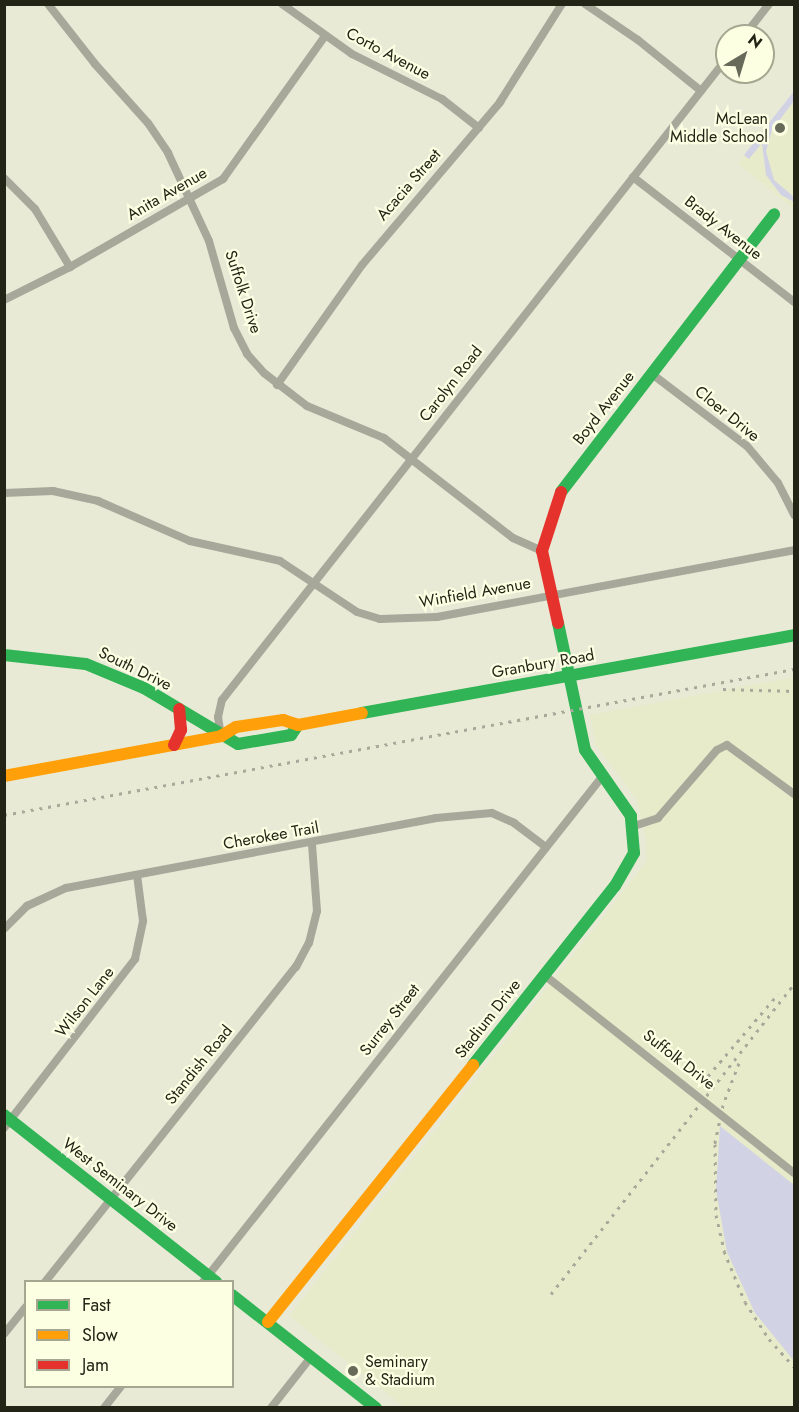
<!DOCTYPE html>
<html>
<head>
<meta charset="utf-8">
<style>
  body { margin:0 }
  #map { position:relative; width:799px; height:1412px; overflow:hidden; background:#e8ead6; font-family:Jost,sans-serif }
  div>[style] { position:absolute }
  .built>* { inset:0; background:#e7ebca }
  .green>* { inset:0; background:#d1d3e5 }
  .street>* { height:8px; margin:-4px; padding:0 4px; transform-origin:4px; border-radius:4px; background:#a7a89a }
  .fast>* { height:12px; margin:-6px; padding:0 6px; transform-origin:6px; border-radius:6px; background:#30b455 }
  .slow>* { height:12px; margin:-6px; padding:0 6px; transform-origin:6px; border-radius:6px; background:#ff9f0a }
  .jam>* { height:12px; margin:-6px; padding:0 6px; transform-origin:6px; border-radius:6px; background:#e5322d }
  .rail>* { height:3px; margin-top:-1.5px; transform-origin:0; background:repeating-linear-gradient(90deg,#a8a99b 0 3px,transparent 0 9px) }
  .dots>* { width:16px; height:16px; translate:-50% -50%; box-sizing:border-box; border:3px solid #fcffe2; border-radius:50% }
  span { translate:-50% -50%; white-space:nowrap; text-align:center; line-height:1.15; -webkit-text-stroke:4.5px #fcffe2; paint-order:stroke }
  .street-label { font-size:16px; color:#222416 }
  .poi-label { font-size:16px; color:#222416 }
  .right { translate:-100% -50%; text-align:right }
  .left { translate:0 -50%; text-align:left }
  .frame { position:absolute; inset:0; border:6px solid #222416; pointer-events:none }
  .legend { position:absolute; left:24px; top:1280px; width:210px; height:108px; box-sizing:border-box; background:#fcffe2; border:2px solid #a5a790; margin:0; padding:8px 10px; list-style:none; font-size:18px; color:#222416 }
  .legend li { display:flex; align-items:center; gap:12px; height:30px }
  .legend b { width:30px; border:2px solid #a5a790 }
  .north { position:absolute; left:715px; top:24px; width:60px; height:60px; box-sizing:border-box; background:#fcffe2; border:2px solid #a5a790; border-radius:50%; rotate:38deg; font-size:16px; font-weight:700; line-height:24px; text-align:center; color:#222416 }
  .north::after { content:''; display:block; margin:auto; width:21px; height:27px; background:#676959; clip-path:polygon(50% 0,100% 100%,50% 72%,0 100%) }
</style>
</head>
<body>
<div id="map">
  <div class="built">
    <div style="clip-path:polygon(794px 92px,794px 209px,738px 164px)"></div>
    <div style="clip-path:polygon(794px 677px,794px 1407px,404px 1407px,289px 1316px,647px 861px,646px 840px,636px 798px,596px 745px,590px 715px)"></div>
  </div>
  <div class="green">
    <div style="clip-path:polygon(794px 91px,794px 101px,772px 130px,766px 151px,774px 180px,794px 197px,794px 202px,781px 195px,766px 175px,762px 143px,749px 159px,744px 155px)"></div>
    <div style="clip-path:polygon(720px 1126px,794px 1185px,794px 1361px,755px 1313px,727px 1252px,716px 1190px)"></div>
  </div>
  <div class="street">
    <div style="left:48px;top:4px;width:76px;rotate:51.9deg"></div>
    <div style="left:95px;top:64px;width:79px;rotate:48.1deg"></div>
    <div style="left:148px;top:123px;width:36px;rotate:56deg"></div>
    <div style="left:168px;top:153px;width:97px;rotate:65deg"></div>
    <div style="left:209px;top:241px;width:91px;rotate:74deg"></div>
    <div style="left:234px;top:328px;width:29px;rotate:63deg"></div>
    <div style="left:247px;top:354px;width:25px;rotate:48deg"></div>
    <div style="left:264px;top:373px;width:54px;rotate:37.5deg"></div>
    <div style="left:307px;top:406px;width:83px;rotate:22.6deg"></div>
    <div style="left:384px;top:438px;width:163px;rotate:37.8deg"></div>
    <div style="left:513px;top:538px;width:32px;rotate:24deg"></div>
    <div style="left:282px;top:4px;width:86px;rotate:35.5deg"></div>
    <div style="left:352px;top:54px;width:101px;rotate:26.6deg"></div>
    <div style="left:442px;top:99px;width:47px;rotate:38.1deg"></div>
    <div style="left:585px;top:4px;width:64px;rotate:34.2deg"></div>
    <div style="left:638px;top:40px;width:81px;rotate:39deg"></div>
    <div style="left:744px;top:36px;width:41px;rotate:-52deg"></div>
    <div style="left:633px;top:177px;width:204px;rotate:37.8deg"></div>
    <div style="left:4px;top:178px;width:44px;rotate:45deg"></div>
    <div style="left:35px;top:209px;width:68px;rotate:58.9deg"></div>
    <div style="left:4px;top:300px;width:74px;rotate:-26.6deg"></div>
    <div style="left:70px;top:267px;width:177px;rotate:-29.9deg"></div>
    <div style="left:223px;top:179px;width:176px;rotate:-54.5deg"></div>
    <div style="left:652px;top:374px;width:119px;rotate:37.2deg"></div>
    <div style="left:747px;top:446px;width:48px;rotate:50deg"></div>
    <div style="left:778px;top:483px;width:36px;rotate:63deg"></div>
    <div style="left:277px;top:385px;width:147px;rotate:-54.7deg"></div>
    <div style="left:362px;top:265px;width:214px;rotate:-49.7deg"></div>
    <div style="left:500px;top:102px;width:116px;rotate:-57.7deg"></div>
    <div style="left:4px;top:493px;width:49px;rotate:-2.3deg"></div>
    <div style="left:53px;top:491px;width:46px;rotate:12.5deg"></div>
    <div style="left:98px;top:501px;width:100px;rotate:23.5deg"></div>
    <div style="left:190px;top:541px;width:92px;rotate:12.5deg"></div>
    <div style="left:280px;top:561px;width:92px;rotate:33.5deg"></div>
    <div style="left:357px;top:612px;width:24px;rotate:17deg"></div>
    <div style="left:380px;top:619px;width:57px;rotate:-2deg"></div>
    <div style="left:437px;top:617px;width:363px;rotate:-10.6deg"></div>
    <div style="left:221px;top:736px;width:19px;rotate:-99deg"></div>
    <div style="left:218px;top:717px;width:17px;rotate:-77deg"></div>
    <div style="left:222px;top:700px;width:817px;rotate:-51.81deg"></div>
    <div style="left:634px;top:826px;width:25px;rotate:-18deg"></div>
    <div style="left:658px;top:818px;width:90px;rotate:-49.1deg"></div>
    <div style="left:717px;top:750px;width:11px;rotate:-27deg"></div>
    <div style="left:727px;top:745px;width:83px;rotate:36.2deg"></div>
    <div style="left:4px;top:929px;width:33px;rotate:-45deg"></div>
    <div style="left:27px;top:906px;width:43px;rotate:-24.8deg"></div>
    <div style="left:66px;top:888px;width:377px;rotate:-10.7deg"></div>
    <div style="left:436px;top:818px;width:56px;rotate:-5.1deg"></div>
    <div style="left:492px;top:813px;width:24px;rotate:24deg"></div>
    <div style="left:514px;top:823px;width:40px;rotate:37deg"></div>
    <div style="left:543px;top:974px;width:320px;rotate:38.4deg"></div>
    <div style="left:4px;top:1128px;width:214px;rotate:-52.2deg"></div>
    <div style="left:135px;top:959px;width:39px;rotate:-78deg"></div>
    <div style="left:143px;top:921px;width:46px;rotate:-97.4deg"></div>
    <div style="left:45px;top:1282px;width:403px;rotate:-51.5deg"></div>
    <div style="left:296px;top:967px;width:27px;rotate:-62deg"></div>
    <div style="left:309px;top:943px;width:33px;rotate:-76deg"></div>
    <div style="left:317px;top:911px;width:67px;rotate:-94.3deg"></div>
    <div style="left:203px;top:1282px;width:642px;rotate:-51.7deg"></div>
    <div style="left:4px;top:1334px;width:35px;rotate:-51deg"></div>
    <div style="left:104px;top:1408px;width:28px;rotate:-52deg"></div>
    <div style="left:271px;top:1408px;width:65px;rotate:-51.9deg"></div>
  </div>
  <div class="fast">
    <div style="left:561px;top:492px;width:350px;rotate:-52.5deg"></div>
    <div style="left:4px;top:655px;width:82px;rotate:6.3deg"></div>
    <div style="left:86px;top:664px;width:63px;rotate:22.5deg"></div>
    <div style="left:144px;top:688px;width:109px;rotate:30.8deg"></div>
    <div style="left:238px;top:744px;width:54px;rotate:-9.6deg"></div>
    <div style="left:291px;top:735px;width:12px;rotate:-55deg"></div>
    <div style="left:362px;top:713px;width:439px;rotate:-10.2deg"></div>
    <div style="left:473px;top:1065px;width:228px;rotate:-51.6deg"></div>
    <div style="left:615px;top:886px;width:38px;rotate:-60deg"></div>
    <div style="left:634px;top:853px;width:37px;rotate:-95deg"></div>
    <div style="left:631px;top:816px;width:80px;rotate:-124.9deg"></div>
    <div style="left:585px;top:750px;width:130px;rotate:-102deg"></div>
    <div style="left:4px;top:1115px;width:270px;rotate:38.2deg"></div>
    <div style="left:232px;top:1295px;width:183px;rotate:38.1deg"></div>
  </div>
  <div class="slow">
    <div style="left:4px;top:776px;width:221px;rotate:-10.4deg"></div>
    <div style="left:221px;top:736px;width:17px;rotate:-31deg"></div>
    <div style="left:236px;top:727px;width:48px;rotate:-8.5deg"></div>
    <div style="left:283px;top:720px;width:16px;rotate:18deg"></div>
    <div style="left:298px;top:725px;width:65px;rotate:-10.6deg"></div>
    <div style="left:268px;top:1322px;width:329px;rotate:-51.4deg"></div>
  </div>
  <div class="jam">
    <div style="left:558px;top:623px;width:74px;rotate:-102.5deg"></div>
    <div style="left:542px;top:551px;width:62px;rotate:-72.1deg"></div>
    <div style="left:174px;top:745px;width:17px;rotate:-65deg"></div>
    <div style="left:181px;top:730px;width:21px;rotate:-95deg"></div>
  </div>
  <div class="rail">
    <div style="left:723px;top:689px;width:71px;rotate:1.6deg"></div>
    <div style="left:4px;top:815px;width:803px;rotate:-10.47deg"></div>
    <div style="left:739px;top:1063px;width:45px;rotate:110.9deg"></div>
    <div style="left:723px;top:1105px;width:40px;rotate:102deg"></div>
    <div style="left:715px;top:1144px;width:71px;rotate:89.2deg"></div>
    <div style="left:716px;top:1215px;width:37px;rotate:77deg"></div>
    <div style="left:724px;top:1251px;width:55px;rotate:67.6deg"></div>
    <div style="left:745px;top:1302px;width:44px;rotate:57deg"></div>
    <div style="left:769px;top:1339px;width:38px;rotate:48deg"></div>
    <div style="left:708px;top:1076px;width:108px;rotate:-49.5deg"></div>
    <div style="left:551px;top:1294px;width:394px;rotate:-51.9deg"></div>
  </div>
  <div class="dots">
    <div style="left:780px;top:128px;background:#676959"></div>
    <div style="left:353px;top:1371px;background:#676959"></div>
  </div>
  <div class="street-label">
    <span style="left:388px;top:54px;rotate:28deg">Corto Avenue</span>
    <span style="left:409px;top:185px;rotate:-49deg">Acacia Street</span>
    <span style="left:167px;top:194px;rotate:-30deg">Anita Avenue</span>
    <span style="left:723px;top:228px;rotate:38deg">Brady Avenue</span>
    <span style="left:243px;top:292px;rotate:72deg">Suffolk Drive</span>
    <span style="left:451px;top:384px;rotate:-52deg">Carolyn Road</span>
    <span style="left:604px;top:408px;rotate:-52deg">Boyd Avenue</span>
    <span style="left:727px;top:414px;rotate:39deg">Cloer Drive</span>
    <span style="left:475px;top:593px;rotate:-10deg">Winfield Avenue</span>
    <span style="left:543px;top:664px;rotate:-10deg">Granbury Road</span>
    <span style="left:135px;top:669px;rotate:26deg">South Drive</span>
    <span style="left:271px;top:836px;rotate:-10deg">Cherokee Trail</span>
    <span style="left:85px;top:1002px;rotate:-52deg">Wilson Lane</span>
    <span style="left:488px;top:1019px;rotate:-52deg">Stadium Drive</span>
    <span style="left:390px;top:1020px;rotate:-52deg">Surrey Street</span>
    <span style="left:679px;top:1060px;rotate:38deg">Suffolk Drive</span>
    <span style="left:199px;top:1065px;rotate:-51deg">Standish Road</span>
    <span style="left:120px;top:1185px;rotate:38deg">West Seminary Drive</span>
  </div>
  <div class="poi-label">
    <span class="right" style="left:768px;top:128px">McLean<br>Middle School</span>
    <span class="left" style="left:365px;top:1371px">Seminary<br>&amp; Stadium</span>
  </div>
  <div class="frame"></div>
  <ul class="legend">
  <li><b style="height:8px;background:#30b455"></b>Fast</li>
  <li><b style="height:8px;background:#ff9f0a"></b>Slow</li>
  <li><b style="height:8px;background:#e5322d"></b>Jam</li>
  </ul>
  <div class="north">N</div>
</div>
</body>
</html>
